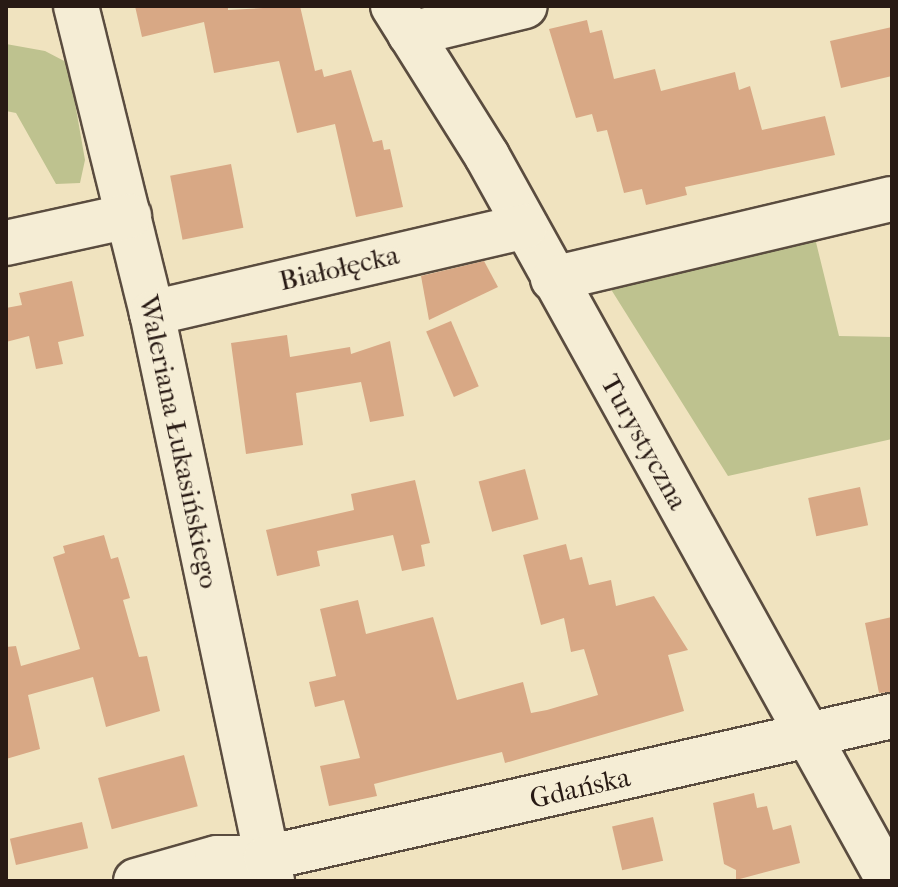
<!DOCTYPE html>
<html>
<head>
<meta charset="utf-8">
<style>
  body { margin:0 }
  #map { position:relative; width:898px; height:887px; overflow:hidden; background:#f0e3bf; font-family:"IM FELL French Canon",serif }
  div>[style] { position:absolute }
  .green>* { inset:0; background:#bec28f }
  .building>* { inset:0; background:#d8a885; transform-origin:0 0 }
  .roads { filter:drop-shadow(2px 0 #5a4c3f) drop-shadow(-2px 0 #5a4c3f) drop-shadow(0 2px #5a4c3f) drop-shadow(0 -2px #5a4c3f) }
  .minor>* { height:44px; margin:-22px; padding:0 22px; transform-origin:22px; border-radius:22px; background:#f5edd5 }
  span { translate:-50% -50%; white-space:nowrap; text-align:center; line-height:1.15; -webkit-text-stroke:8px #f5edd5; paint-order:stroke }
  .street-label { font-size:28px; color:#281a14 }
  .frame { position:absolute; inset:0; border:8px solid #281a14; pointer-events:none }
</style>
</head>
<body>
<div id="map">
  <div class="green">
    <div style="clip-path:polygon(6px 44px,45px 51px,68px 63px,85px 160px,80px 183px,56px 184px,16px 113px,6px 111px)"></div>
    <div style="clip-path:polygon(813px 230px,839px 336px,892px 337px,892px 439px,728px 476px,602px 275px)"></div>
  </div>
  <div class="building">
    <div style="clip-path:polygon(135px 6px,228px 6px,228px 10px,300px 6px,315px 71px,322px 69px,324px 77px,351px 70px,373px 142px,382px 140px,384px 150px,390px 149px,403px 207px,356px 217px,335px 124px,297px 133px,279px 61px,214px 73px,204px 22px,142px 37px)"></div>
    <div style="clip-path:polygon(587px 20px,590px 33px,602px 30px,614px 79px,655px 69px,661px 91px,735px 72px,739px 90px,750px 86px,762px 130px,825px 116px,835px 155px,685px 187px,687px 195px,646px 205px,642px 189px,624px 193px,607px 130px,597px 132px,592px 114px,576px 118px,549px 29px)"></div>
    <div style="clip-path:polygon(892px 27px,892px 76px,841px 88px,830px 41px)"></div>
    <div style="left:231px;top:164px;width:65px;height:62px;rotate:79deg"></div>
    <div style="clip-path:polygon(484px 261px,498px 287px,429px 320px,421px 276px)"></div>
    <div style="clip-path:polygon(72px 281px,84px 336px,58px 342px,63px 364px,36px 369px,29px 336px,6px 342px,6px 308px,22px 305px,19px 293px)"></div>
    <div style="left:451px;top:321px;width:71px;height:27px;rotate:67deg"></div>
    <div style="clip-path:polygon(287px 335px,290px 357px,350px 347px,351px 354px,390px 341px,404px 416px,370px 422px,361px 382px,296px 393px,303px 445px,246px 454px,231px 343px)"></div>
    <div style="left:525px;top:469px;width:52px;height:48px;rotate:75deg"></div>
    <div style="clip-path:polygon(415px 480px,430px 543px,421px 545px,425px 566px,402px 571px,393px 535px,317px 551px,320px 566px,277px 576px,266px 530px,354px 510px,351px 494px)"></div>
    <div style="left:860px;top:487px;width:39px;height:53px;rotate:78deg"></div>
    <div style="clip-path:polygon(104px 535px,111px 559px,118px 557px,130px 598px,123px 600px,139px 657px,147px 656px,160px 711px,106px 727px,93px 677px,28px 695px,40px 749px,6px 759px,6px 647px,16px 646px,21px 666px,80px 649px,53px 557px,65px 553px,63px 546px)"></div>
    <div style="clip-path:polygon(566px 544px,570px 560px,582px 557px,589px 585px,611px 580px,616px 606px,654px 596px,688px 650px,668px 655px,684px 711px,505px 763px,502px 752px,374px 784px,377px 796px,329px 806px,320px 766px,360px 758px,344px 700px,315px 707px,309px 682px,336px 676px,320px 609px,358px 600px,366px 634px,433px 617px,457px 700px,523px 682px,531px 713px,547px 710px,598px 695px,584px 649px,571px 652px,564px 618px,541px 625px,523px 555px)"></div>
    <div style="clip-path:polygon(892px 617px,892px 692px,879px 693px,865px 623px)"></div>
    <div style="left:184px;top:755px;width:53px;height:89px;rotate:75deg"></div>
    <div style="clip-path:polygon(754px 793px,757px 808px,767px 806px,773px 830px,791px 825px,800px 863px,736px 880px,736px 870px,724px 864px,713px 803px)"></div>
    <div style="left:653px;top:817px;width:45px;height:42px;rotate:77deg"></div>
    <div style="left:82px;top:822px;width:27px;height:74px;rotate:77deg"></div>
  </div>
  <div class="roads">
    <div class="minor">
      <div style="left:76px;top:6px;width:316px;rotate:76.1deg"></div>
      <div style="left:152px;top:313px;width:581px;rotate:78.07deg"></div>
      <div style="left:393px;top:6px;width:177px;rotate:57.9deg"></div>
      <div style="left:487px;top:156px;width:829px;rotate:60.99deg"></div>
      <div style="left:410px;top:34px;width:118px;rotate:-13.7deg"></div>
      <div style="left:6px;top:243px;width:126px;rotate:-12.4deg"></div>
      <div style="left:553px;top:279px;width:348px;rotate:-13.3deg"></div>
      <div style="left:152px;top:313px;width:383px;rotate:-13.1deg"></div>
      <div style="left:136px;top:881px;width:84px;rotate:-15.9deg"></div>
      <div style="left:217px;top:858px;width:49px"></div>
      <div style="left:266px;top:858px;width:642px;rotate:-12.78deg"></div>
    </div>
  </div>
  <div class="street-label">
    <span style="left:339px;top:268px;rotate:-13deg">Białołęcka</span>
    <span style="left:179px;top:442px;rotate:78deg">Waleriana Łukasińskiego</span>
    <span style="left:644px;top:442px;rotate:61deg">Turystyczna</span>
    <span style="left:580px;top:788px;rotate:-13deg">Gdańska</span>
  </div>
  <div class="frame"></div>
</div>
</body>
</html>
